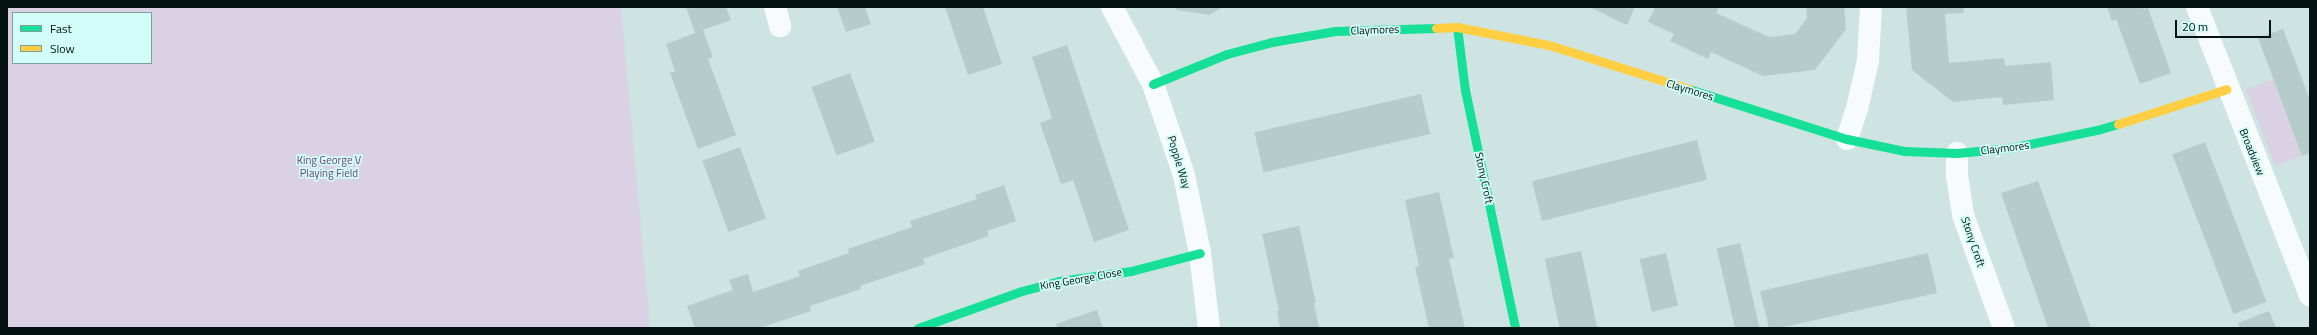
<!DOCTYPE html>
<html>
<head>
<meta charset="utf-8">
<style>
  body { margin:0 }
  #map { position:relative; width:2317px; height:335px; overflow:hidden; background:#cee4e3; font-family:"Titillium Web",sans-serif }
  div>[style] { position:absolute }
  .green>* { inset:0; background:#dad1e4; transform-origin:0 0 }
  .building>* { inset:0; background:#b5ccca; transform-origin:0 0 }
  .street>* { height:22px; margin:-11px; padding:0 11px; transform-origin:11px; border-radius:11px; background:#f8fbfb }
  .fast>* { height:9px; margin:-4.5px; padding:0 4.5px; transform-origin:4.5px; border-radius:4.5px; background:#16e098 }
  .slow>* { height:9px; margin:-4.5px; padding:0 4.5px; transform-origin:4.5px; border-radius:4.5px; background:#ffcf43 }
  span { translate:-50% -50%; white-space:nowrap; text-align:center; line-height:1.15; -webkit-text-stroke:3.5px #d1fcf8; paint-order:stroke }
  .street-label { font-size:11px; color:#041211 }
  .park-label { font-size:11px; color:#724275 }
  .frame { position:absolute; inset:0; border:8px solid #041211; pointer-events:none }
  .legend { position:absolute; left:12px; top:12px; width:140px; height:52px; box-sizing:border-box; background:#d1fcf8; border:1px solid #7f9e9c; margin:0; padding:5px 7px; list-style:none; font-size:12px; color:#041211 }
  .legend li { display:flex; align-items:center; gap:8px; height:20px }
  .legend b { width:20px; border:1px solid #7f9e9c }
  .scale { position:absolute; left:2175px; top:20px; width:96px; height:18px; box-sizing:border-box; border:2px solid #041211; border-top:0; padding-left:5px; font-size:12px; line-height:14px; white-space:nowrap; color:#041211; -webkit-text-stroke:3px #d1fcf8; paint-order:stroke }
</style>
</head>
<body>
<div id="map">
  <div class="green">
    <div style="clip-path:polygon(evenodd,7px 7px,621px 7px,650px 328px,7px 328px,7px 7px,13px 13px,151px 13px,151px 63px,13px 63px,13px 13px)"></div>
    <div style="left:2273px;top:79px;width:82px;height:29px;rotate:69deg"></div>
  </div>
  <div class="building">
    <div style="clip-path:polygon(686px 7px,726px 7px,731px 20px,703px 30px,713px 57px,708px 59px,736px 135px,698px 149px,670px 73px,675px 71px,666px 44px,695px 33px)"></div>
    <div style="clip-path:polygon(837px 7px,865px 7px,871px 24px,846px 32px)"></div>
    <div style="clip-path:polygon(945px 7px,983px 7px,1002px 64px,968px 75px)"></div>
    <div style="clip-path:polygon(1175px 7px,1223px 7px,1209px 15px,1177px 10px)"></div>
    <div style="clip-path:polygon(1589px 7px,1635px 7px,1627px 25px)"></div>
    <div style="clip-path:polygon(1655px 7px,1719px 7px,1716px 13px,1769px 37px,1795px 34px,1807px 18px,1806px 7px,1844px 7px,1846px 29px,1815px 70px,1763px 76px,1711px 52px,1708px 59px,1670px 41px,1674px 34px,1648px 22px)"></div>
    <div style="clip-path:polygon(1906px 7px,1963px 7px,1964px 13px,1945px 14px,1949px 63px,2004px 58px,2005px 66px,2051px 62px,2054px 100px,2003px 105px,2002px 97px,1953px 102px,1912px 70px)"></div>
    <div style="clip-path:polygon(2107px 7px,2142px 7px,2143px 9px,2148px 8px,2171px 73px,2140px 84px,2116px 19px,2112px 21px)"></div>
    <div style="clip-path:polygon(2283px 29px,2310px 100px,2310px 153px,2302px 156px,2258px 38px)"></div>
    <div style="clip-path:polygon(1067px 45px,1129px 230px,1094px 242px,1073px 180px,1061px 184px,1040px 123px,1052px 118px,1032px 57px)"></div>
    <div style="left:850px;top:73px;width:73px;height:41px;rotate:70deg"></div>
    <div style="left:1421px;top:94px;width:41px;height:171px;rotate:77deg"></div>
    <div style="left:1697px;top:140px;width:41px;height:170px;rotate:76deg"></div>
    <div style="left:2205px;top:142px;width:171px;height:35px;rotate:69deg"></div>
    <div style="left:740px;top:147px;width:76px;height:40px;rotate:70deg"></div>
    <div style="clip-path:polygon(2038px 181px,2077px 289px,2091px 328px,2048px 328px,2001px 193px)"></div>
    <div style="clip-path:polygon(1004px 185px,1016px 221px,987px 231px,989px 236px,923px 259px,925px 264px,860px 286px,861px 289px,810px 306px,811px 311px,760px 328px,695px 328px,687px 306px,733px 290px,729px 280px,748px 274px,753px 292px,800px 276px,798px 271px,849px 253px,848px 249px,912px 227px,910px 221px,977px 199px,975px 195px)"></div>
    <div style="clip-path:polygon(1439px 192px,1454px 258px,1449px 259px,1465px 328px,1429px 328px,1415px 267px,1419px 266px,1405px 200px)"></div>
    <div style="clip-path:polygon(1299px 226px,1316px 303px,1314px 303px,1319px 328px,1280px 328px,1277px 311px,1279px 311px,1262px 234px)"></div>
    <div style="left:1740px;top:243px;width:87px;height:24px;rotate:77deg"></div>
    <div style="left:1581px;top:251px;width:79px;height:37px;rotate:78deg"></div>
    <div style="left:1666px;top:253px;width:54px;height:27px;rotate:77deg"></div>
    <div style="clip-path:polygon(1928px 253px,1937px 293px,1779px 328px,1769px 328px,1760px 291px)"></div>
    <div style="clip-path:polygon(1097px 310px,1103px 328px,1058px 328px,1056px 324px)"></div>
    <div style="clip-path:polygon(2269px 311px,2276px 328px,2240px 328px,2238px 323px)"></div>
  </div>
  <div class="street">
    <div style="left:775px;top:7px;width:20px;rotate:75deg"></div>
    <div style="left:1112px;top:7px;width:87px;rotate:62deg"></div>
    <div style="left:1153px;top:84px;width:96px;rotate:71.2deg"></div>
    <div style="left:1184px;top:175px;width:80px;rotate:78.4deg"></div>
    <div style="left:1200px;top:253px;width:76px;rotate:83.2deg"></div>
    <div style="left:2197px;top:7px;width:310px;rotate:68.6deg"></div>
    <div style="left:1847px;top:139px;width:32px;rotate:-72deg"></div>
    <div style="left:1857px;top:109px;width:50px;rotate:-77.3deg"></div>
    <div style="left:1868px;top:60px;width:53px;rotate:-86.8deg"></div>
    <div style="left:1957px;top:153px;width:23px;rotate:90deg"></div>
    <div style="left:1957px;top:176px;width:39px;rotate:81deg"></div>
    <div style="left:1963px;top:215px;width:120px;rotate:70.1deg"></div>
  </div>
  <div class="fast">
    <div style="left:1457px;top:27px;width:64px;rotate:82.8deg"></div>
    <div style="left:1465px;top:90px;width:243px;rotate:78.1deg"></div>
    <div style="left:1153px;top:84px;width:80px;rotate:-22.1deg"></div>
    <div style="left:1227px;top:54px;width:47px;rotate:-14.9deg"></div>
    <div style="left:1272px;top:42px;width:64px;rotate:-9.9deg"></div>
    <div style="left:1335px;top:31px;width:101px;rotate:-1.7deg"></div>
    <div style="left:1689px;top:89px;width:166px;rotate:17.6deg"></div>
    <div style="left:1847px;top:139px;width:58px;rotate:11.9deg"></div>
    <div style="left:1904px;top:151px;width:53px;rotate:2.2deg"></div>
    <div style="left:1957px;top:153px;width:53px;rotate:-5.4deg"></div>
    <div style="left:2010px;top:148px;width:89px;rotate:-11.7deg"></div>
    <div style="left:2097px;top:130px;width:22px;rotate:-16deg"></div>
    <div style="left:918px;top:328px;width:110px;rotate:-19.6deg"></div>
    <div style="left:1022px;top:291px;width:38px;rotate:-15deg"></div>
    <div style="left:1059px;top:281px;width:73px;rotate:-7.9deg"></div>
    <div style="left:1131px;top:271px;width:71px;rotate:-14.6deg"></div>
  </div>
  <div class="slow">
    <div style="left:1436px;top:28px;width:21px;rotate:-3deg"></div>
    <div style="left:1457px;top:27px;width:94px;rotate:11.1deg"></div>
    <div style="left:1549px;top:45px;width:147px;rotate:17.4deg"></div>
    <div style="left:2118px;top:124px;width:114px;rotate:-17.8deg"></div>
  </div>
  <div class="street-label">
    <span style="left:1375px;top:30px;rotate:-2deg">Claymores</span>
    <span style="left:1690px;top:90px;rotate:17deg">Claymores</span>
    <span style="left:2005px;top:148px;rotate:-7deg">Claymores</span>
    <span style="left:2252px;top:152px;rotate:68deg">Broadview</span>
    <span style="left:1179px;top:162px;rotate:73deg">Popple Way</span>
    <span style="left:1484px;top:178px;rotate:78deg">Stony Croft</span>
    <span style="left:1973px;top:242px;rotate:71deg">Stony Croft</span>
    <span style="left:1081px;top:279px;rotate:-10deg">King George Close</span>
  </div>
  <div class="park-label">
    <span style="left:329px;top:167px">King George V<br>Playing Field</span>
  </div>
  <div class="frame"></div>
  <ul class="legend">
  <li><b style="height:5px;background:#16e098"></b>Fast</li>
  <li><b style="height:5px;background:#ffcf43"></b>Slow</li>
  </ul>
  <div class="scale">20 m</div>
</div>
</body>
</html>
